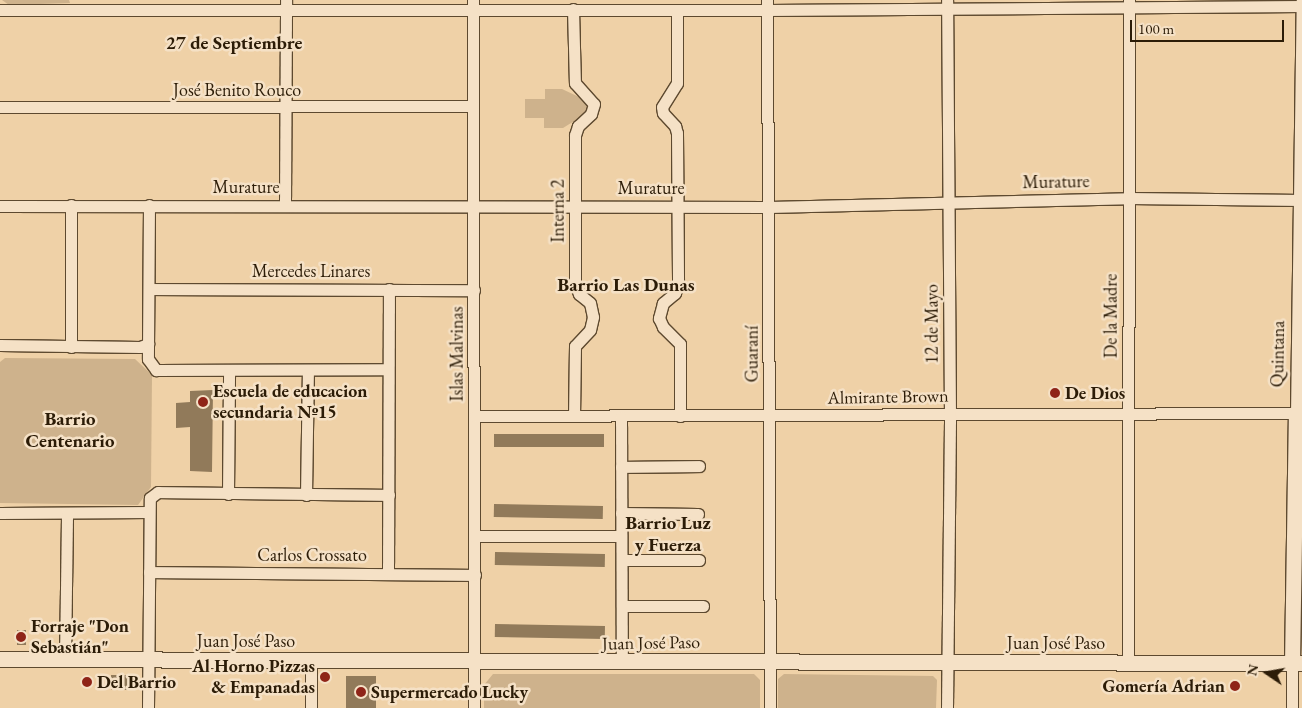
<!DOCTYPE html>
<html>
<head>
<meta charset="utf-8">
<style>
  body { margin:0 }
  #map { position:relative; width:1302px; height:708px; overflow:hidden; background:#efd1a7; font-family:"EB Garamond",serif }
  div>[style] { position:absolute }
  .green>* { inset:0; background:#ceb28c }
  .building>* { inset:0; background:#917a5a; transform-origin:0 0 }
  .roads { filter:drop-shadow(1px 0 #5d492f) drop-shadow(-1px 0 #5d492f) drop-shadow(0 1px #5d492f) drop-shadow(0 -1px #5d492f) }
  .street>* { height:11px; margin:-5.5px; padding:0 5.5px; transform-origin:5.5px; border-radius:5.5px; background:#f5e1c6 }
  .secondary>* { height:15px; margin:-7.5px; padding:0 7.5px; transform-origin:7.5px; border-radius:7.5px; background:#f5e1c6 }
  .dots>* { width:14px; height:14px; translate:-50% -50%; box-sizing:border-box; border:2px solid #f5e1c6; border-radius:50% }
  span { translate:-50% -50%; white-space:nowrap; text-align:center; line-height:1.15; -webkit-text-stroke:5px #f5e1c6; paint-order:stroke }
  .street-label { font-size:18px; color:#2c1c07 }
  .poi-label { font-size:18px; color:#2c1c07; font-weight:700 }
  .left { translate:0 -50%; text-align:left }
  .right { translate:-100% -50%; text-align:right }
  .neighbourhood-label { font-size:19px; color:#2c1c07; font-weight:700 }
  .north { position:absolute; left:1242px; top:648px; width:50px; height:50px; -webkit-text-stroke:4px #f5e1c6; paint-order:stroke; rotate:282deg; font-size:14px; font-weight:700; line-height:20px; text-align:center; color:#2c1c07 }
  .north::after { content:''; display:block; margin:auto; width:18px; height:22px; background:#2c1c07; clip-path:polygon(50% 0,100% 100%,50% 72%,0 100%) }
  .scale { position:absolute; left:1130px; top:20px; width:154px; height:22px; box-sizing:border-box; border:2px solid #2c1c07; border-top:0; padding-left:6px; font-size:15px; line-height:18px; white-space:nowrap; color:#2c1c07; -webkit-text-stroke:4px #f5e1c6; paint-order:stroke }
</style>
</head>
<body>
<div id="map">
  <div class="green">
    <div style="clip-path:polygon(2px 0,69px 0,70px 3px,9px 5px)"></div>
    <div style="clip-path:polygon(545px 89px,562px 89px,579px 97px,588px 107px,587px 113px,563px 128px,544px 128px,544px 118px,525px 118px,525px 99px,545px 99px)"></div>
    <div style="clip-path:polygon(5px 358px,135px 359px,152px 375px,151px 487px,138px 505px,0 503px,0 362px)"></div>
    <div style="clip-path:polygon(493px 674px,754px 674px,760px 680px,760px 708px,484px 708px,484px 685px)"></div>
    <div style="clip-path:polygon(784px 674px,933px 676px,937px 680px,936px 708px,778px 708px,778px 679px)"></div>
  </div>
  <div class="building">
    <div style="clip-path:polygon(213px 390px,212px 472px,190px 471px,190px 427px,176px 428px,176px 403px,190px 402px,190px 391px)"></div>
    <div style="left:494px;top:434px;width:110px;height:13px"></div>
    <div style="left:494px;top:504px;width:109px;height:13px;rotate:1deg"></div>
    <div style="left:495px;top:552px;width:110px;height:13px;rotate:1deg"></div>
    <div style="left:495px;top:624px;width:110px;height:13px;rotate:1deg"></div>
    <div style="left:17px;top:630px;width:9px;height:15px"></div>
    <div style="clip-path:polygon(111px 675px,128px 675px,137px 682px,137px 690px,111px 690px)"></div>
    <div style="left:346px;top:676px;width:30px;height:32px"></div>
  </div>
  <div class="roads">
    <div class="street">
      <div style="left:473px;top:0;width:708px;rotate:89.92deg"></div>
      <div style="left:767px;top:0;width:708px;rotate:89.76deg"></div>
      <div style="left:573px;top:9px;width:74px;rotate:88.5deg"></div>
      <div style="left:575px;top:83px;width:28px;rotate:48deg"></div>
      <div style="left:594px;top:104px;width:10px;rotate:107deg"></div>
      <div style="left:591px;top:114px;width:18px;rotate:137deg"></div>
      <div style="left:578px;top:126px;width:9px;rotate:108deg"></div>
      <div style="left:575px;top:135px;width:149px;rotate:90deg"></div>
      <div style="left:575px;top:284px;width:11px;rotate:68deg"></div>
      <div style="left:579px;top:294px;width:14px;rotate:39deg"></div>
      <div style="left:590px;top:303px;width:14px;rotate:78deg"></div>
      <div style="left:593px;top:317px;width:13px;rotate:103deg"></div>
      <div style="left:590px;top:330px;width:22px;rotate:133deg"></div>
      <div style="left:575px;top:346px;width:70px;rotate:90.8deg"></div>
      <div style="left:0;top:10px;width:767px"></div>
      <div style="left:767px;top:10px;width:535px;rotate:-0.43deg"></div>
      <div style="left:677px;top:10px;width:73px;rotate:90deg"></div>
      <div style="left:677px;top:83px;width:28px;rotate:122deg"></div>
      <div style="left:662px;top:107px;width:6px;rotate:81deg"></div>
      <div style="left:663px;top:113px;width:18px;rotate:47deg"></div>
      <div style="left:675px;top:126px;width:7px;rotate:74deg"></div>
      <div style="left:677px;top:133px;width:152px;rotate:89.6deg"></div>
      <div style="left:678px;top:285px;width:9px;rotate:111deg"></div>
      <div style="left:675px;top:293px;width:16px;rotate:140deg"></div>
      <div style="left:663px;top:303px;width:16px;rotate:105deg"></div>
      <div style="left:659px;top:318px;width:10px;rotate:66deg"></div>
      <div style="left:663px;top:327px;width:24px;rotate:45deg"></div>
      <div style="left:680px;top:344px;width:72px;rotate:90deg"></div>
      <div style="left:0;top:107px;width:473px;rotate:-0.1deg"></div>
      <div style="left:285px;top:204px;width:204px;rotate:-89.7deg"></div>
      <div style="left:71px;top:205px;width:142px;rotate:90deg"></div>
      <div style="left:149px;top:205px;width:154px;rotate:90.4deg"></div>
      <div style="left:148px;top:359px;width:14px;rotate:54deg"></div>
      <div style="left:156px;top:370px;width:231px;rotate:-0.2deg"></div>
      <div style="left:0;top:206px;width:769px;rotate:0.07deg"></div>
      <div style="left:769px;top:207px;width:360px;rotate:-1.4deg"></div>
      <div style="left:1129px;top:198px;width:173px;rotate:0.7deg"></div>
      <div style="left:149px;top:289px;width:325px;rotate:0.2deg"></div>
      <div style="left:0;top:345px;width:140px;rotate:0.8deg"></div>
      <div style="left:140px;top:347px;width:9px;rotate:-21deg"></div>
      <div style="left:475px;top:416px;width:821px;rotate:-0.21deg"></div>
      <div style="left:1296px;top:413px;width:413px;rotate:-89.2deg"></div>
      <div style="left:621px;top:417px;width:246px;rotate:89.8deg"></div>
      <div style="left:621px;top:467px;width:78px;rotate:-0.7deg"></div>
      <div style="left:228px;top:494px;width:124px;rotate:-89.5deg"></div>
      <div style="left:306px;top:495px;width:125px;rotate:-89.1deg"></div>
      <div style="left:0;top:513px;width:149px;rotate:-0.4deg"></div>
      <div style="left:621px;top:513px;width:77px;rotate:0.7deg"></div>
      <div style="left:474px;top:536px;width:147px"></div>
      <div style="left:622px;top:560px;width:77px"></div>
      <div style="left:149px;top:572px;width:326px;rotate:0.5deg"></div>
      <div style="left:388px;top:573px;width:284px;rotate:-89.8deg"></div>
      <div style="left:622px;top:606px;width:81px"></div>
      <div style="left:65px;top:660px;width:147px;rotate:-89.2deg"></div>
      <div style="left:1128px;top:661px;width:661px;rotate:-89.91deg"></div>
      <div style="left:148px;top:708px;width:210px;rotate:-89.5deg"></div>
      <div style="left:150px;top:498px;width:10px;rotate:-37deg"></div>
      <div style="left:158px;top:492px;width:231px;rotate:0.7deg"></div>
      <div style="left:311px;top:708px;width:48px;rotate:-90deg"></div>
      <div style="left:947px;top:708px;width:293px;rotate:-89.4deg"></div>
      <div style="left:950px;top:415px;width:415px;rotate:-90.4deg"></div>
      <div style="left:1292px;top:708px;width:44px;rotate:-90deg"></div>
    </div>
    <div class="secondary">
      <div style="left:0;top:659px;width:1302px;rotate:0.18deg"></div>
      <div style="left:1292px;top:664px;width:251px;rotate:-89.1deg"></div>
      <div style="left:1296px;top:413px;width:6px"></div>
    </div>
  </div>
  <div class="dots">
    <div style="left:1055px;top:393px;background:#8f2418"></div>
    <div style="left:203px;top:402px;background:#8f2418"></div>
    <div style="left:21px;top:637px;background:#8f2418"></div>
    <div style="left:325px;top:677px;background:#8f2418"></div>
    <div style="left:87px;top:682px;background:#8f2418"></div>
    <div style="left:1235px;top:686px;background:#8f2418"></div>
    <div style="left:361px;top:692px;background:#8f2418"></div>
  </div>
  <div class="street-label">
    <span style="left:237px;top:90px">José Benito Rouco</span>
    <span style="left:1056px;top:182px;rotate:-1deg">Murature</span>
    <span style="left:246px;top:187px">Murature</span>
    <span style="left:651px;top:188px">Murature</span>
    <span style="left:558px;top:211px;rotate:-90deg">Interna 2</span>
    <span style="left:311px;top:271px">Mercedes Linares</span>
    <span style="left:1111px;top:316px;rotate:-90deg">De la Madre</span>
    <span style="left:932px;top:324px;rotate:-90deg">12 de Mayo</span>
    <span style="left:457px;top:354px;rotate:-90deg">Islas Malvinas</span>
    <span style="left:752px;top:354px;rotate:-90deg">Guaraní</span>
    <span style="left:1278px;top:354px;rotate:-89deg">Quintana</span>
    <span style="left:888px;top:397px;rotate:-1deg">Almirante Brown</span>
    <span style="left:312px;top:555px">Carlos Crossato</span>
    <span style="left:246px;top:641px">Juan José Paso</span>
    <span style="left:651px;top:643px;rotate:-1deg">Juan José Paso</span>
    <span style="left:1056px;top:643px">Juan José Paso</span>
  </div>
  <div class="poi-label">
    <span class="left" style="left:213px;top:402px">Escuela de educacion<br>secundaria Nº15</span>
    <span class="left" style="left:1065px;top:393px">De Dios</span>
    <span class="left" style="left:31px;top:637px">Forraje "Don<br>Sebastián"</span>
    <span class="right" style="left:315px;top:677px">Al Horno Pizzas<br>&amp; Empanadas</span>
    <span class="left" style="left:97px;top:682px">Del Barrio</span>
    <span class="right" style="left:1225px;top:686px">Gomería Adrian</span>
    <span class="left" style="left:371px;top:692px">Supermercado Lucky</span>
  </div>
  <div class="neighbourhood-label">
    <span style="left:234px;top:43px">27 de Septiembre</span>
    <span style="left:626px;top:285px">Barrio Las Dunas</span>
    <span style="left:70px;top:430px">Barrio<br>Centenario</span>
    <span style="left:668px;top:534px">Barrio Luz<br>y Fuerza</span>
  </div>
  <div class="north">N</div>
  <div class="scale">100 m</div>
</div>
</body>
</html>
